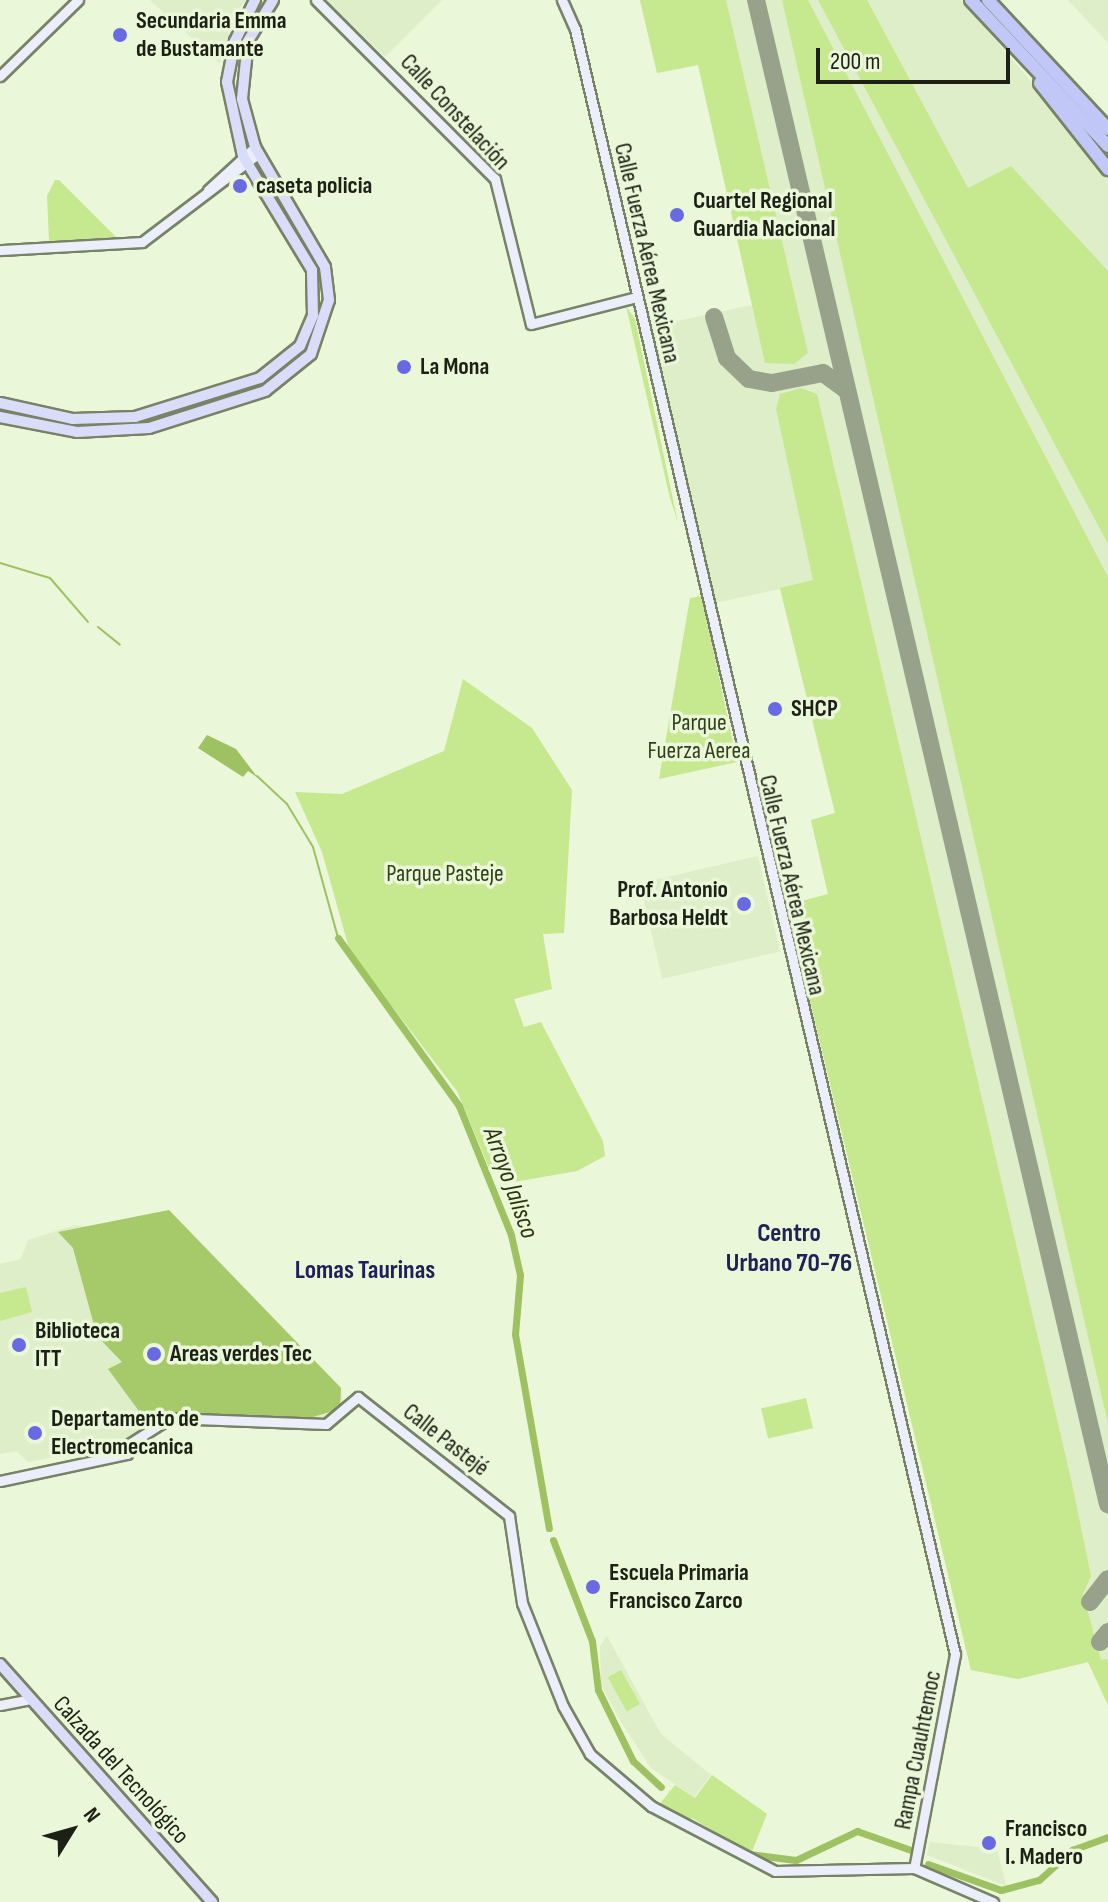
<!DOCTYPE html>
<html>
<head>
<meta charset="utf-8">
<style>
  body { margin:0 }
  #map { position:relative; width:1108px; height:1902px; overflow:hidden; background:#eaf7d8; font-family:"Sofia Sans Condensed",sans-serif }
  div>[style] { position:absolute }
  .built>* { inset:0; background:#deeec8; transform-origin:0 0 }
  .green>* { inset:0; background:#c6e88f; transform-origin:0 0 }
  .forest>* { inset:0; background:#a6c96a }
  .water>* { inset:0; background:#9ec162 }
  .stream>* { height:2px; margin:-1px; padding:0 1px; transform-origin:1px; border-radius:1px; background:#9ec162 }
  .canal>* { height:7px; margin:-3.5px; padding:0 3.5px; transform-origin:3.5px; border-radius:3.5px; background:#9ec162 }
  .taxiway>* { height:18px; margin:-9px; padding:0 9px; transform-origin:9px; border-radius:9px; background:#98a28a }
  .roads { filter:drop-shadow(2px 0 #778267) drop-shadow(-2px 0 #778267) drop-shadow(0 2px #778267) drop-shadow(0 -2px #778267) }
  .secondary>* { height:9px; margin:-4.5px; padding:0 4.5px; transform-origin:4.5px; border-radius:4.5px; background:#eceefc }
  .primary>* { height:10px; margin:-5px; padding:0 5px; transform-origin:5px; border-radius:5px; background:#daddfa }
  .highway>* { height:12px; margin:-6px; padding:0 6px; transform-origin:6px; border-radius:6px; background:#c1c7f6 }
  .dots>* { width:22px; height:22px; translate:-50% -50%; box-sizing:border-box; border:4px solid #eaf7d8; border-radius:50% }
  span { translate:-50% -50%; white-space:nowrap; text-align:center; line-height:1.15; -webkit-text-stroke:7px #eaf7d8; paint-order:stroke }
  .poi-label { font-size:24px; color:#1c2015; font-weight:700 }
  .left { translate:0 -50%; text-align:left }
  .right { translate:-100% -50%; text-align:right }
  .street-label { font-size:24px; color:#1c2015 }
  .park-label { font-size:24px; color:#324019 }
  .water-label { font-size:26px; color:#29360f; font-style:italic }
  .neighbourhood-label { font-size:26px; color:#212059; font-weight:700 }
  .north { position:absolute; left:32px; top:1790px; width:80px; height:80px; -webkit-text-stroke:6px #eaf7d8; paint-order:stroke; rotate:53deg; font-size:22px; font-weight:700; line-height:32px; text-align:center; color:#1c2015 }
  .north::after { content:''; display:block; margin:auto; width:28px; height:36px; background:#1c2015; clip-path:polygon(50% 0,100% 100%,50% 72%,0 100%) }
  .scale { position:absolute; left:816px; top:48px; width:194px; height:36px; box-sizing:border-box; border:4px solid #1c2015; border-top:0; padding-left:10px; font-size:24px; line-height:28px; white-space:nowrap; color:#1c2015; -webkit-text-stroke:6px #eaf7d8; paint-order:stroke }
</style>
</head>
<body>
<div id="map">
  <div class="built">
    <div style="clip-path:polygon(150px 0,246px 0,234px 16px,220px 64px)"></div>
    <div style="clip-path:polygon(326px 0,442px 0,385px 57px)"></div>
    <div style="clip-path:polygon(640px 0,961px 0,1108px 171px,1108px 1705px,1088px 1662px,1018px 1679px,971px 1670px,787px 905px,828px 894px,811px 820px,835px 813px,780px 589px,714px 603px,649px 327px,752px 305px,698px 65px,657px 73px)"></div>
    <div style="clip-path:polygon(1068px 0,1108px 0,1108px 43px)"></div>
    <div style="left:758px;top:856px;width:98px;height:121px;rotate:77deg"></div>
    <div style="clip-path:polygon(169px 1210px,341px 1388px,343px 1403px,323px 1419px,162px 1414px,121px 1444px,28px 1462px,16px 1451px,0 1454px,0 1264px,21px 1259px,28px 1240px,75px 1225px,92px 1227px)"></div>
    <div style="clip-path:polygon(607px 1636px,661px 1734px,711px 1775px,694px 1797px,651px 1768px,618px 1717px,601px 1684px,600px 1646px)"></div>
    <div style="clip-path:polygon(930px 1842px,997px 1849px,1006px 1886px,927px 1855px)"></div>
  </div>
  <div class="green">
    <div style="clip-path:polygon(640px 0,726px 0,808px 353px,794px 364px,765px 363px,698px 65px,657px 73px)"></div>
    <div style="clip-path:polygon(782px 0,808px 0,1108px 577px,1108px 1424px)"></div>
    <div style="clip-path:polygon(818px 0,867px 0,968px 188px,1011px 166px,1108px 271px,1108px 544px)"></div>
    <div style="clip-path:polygon(55px 180px,59px 180px,119px 240px,49px 241px,47px 196px)"></div>
    <div style="clip-path:polygon(626px 306px,635px 319px,678px 523px,670px 498px)"></div>
    <div style="clip-path:polygon(801px 388px,817px 394px,1071px 1479px,1091px 1576px,1083px 1594px,1101px 1660px,1108px 1659px,1108px 1705px,1088px 1662px,1018px 1679px,971px 1670px,787px 905px,828px 894px,811px 820px,835px 813px,780px 588px,813px 580px,776px 409px,780px 394px)"></div>
    <div style="clip-path:polygon(702px 596px,737px 762px,659px 779px,690px 598px)"></div>
    <div style="clip-path:polygon(463px 679px,532px 728px,572px 790px,564px 933px,543px 934px,552px 989px,514px 999px,524px 1027px,541px 1022px,603px 1141px,605px 1156px,577px 1171px,514px 1182px,489px 1168px,457px 1091px,350px 952px,322px 852px,295px 792px,342px 794px,444px 751px)"></div>
    <div style="clip-path:polygon(26px 1287px,32px 1312px,0 1321px,0 1293px)"></div>
    <div style="left:806px;top:1398px;width:31px;height:46px;rotate:77deg"></div>
    <div style="left:621px;top:1670px;width:39px;height:15px;rotate:61deg"></div>
    <div style="clip-path:polygon(712px 1775px,767px 1814px,751px 1854px,692px 1818px,687px 1822px,658px 1806px,675px 1785px,695px 1798px)"></div>
  </div>
  <div class="forest">
    <div style="clip-path:polygon(169px 1210px,341px 1388px,340px 1409px,306px 1419px,169px 1412px,147px 1422px,108px 1369px,122px 1362px,97px 1336px,73px 1248px,58px 1232px)"></div>
  </div>
  <div class="water">
    <div style="clip-path:polygon(207px 735px,236px 749px,258px 778px,248px 771px,243px 777px,198px 748px)"></div>
  </div>
  <div class="stream">
    <div style="left:0;top:563px;width:52px;rotate:16.7deg"></div>
    <div style="left:50px;top:578px;width:58px;rotate:49.2deg"></div>
    <div style="left:98px;top:627px;width:28px;rotate:39deg"></div>
    <div style="left:257px;top:776px;width:41px;rotate:43deg"></div>
    <div style="left:287px;top:804px;width:50px;rotate:58.8deg"></div>
    <div style="left:313px;top:847px;width:94px;rotate:74.6deg"></div>
  </div>
  <div class="canal">
    <div style="left:338px;top:938px;width:207px;rotate:54.2deg"></div>
    <div style="left:459px;top:1106px;width:139px;rotate:68deg"></div>
    <div style="left:511px;top:1235px;width:41px;rotate:77.3deg"></div>
    <div style="left:520px;top:1275px;width:59px;rotate:94.8deg"></div>
    <div style="left:515px;top:1334px;width:197px;rotate:80.1deg"></div>
    <div style="left:553px;top:1540px;width:108px;rotate:68.9deg"></div>
    <div style="left:592px;top:1641px;width:49px;rotate:83deg"></div>
    <div style="left:598px;top:1690px;width:79px;rotate:63.8deg"></div>
    <div style="left:633px;top:1761px;width:38px;rotate:43deg"></div>
    <div style="left:749px;top:1854px;width:47px;rotate:7.3deg"></div>
    <div style="left:796px;top:1860px;width:68px;rotate:-25.4deg"></div>
    <div style="left:857px;top:1831px;width:57px;rotate:19.4deg"></div>
    <div style="left:928px;top:1864px;width:77px;rotate:19.6deg"></div>
    <div style="left:1001px;top:1890px;width:39px;rotate:-15deg"></div>
    <div style="left:1039px;top:1880px;width:45px;rotate:-42.3deg"></div>
    <div style="left:1072px;top:1850px;width:38px;rotate:-20deg"></div>
  </div>
  <div class="taxiway">
    <div style="left:756px;top:0;width:1545px;rotate:76.83deg"></div>
    <div style="left:714px;top:317px;width:43px;rotate:72.4deg"></div>
    <div style="left:727px;top:358px;width:30px;rotate:44deg"></div>
    <div style="left:749px;top:379px;width:23px;rotate:10deg"></div>
    <div style="left:772px;top:383px;width:52px;rotate:-11.1deg"></div>
    <div style="left:823px;top:373px;width:29px;rotate:36deg"></div>
    <div style="left:1090px;top:1602px;width:29px;rotate:-52deg"></div>
    <div style="left:1100px;top:1642px;width:13px;rotate:-51deg"></div>
  </div>
  <div class="roads">
    <div class="secondary">
      <div style="left:316px;top:0;width:253px;rotate:45deg"></div>
      <div style="left:495px;top:179px;width:149px;rotate:76.1deg"></div>
      <div style="left:531px;top:324px;width:108px;rotate:-14.4deg"></div>
      <div style="left:562px;top:0;width:32px;rotate:66deg"></div>
      <div style="left:575px;top:29px;width:1669px;rotate:76.84deg"></div>
      <div style="left:955px;top:1654px;width:218px;rotate:100.8deg"></div>
      <div style="left:0;top:76px;width:109px;rotate:-44.3deg"></div>
      <div style="left:208px;top:190px;width:64px;rotate:-42.5deg"></div>
      <div style="left:0;top:250px;width:142px;rotate:-3.2deg"></div>
      <div style="left:142px;top:242px;width:146px;rotate:-37.2deg"></div>
      <div style="left:0;top:1481px;width:130px;rotate:-12deg"></div>
      <div style="left:127px;top:1454px;width:10px;rotate:-79deg"></div>
      <div style="left:129px;top:1444px;width:49px;rotate:-32.4deg"></div>
      <div style="left:170px;top:1418px;width:156px;rotate:2.2deg"></div>
      <div style="left:326px;top:1424px;width:42px;rotate:-40.2deg"></div>
      <div style="left:358px;top:1397px;width:192px;rotate:38.2deg"></div>
      <div style="left:509px;top:1516px;width:88px;rotate:81.5deg"></div>
      <div style="left:522px;top:1603px;width:111px;rotate:68.3deg"></div>
      <div style="left:563px;top:1706px;width:55px;rotate:60.6deg"></div>
      <div style="left:590px;top:1754px;width:80px;rotate:40.4deg"></div>
      <div style="left:651px;top:1806px;width:140px;rotate:27.7deg"></div>
      <div style="left:775px;top:1871px;width:139px;rotate:-1.2deg"></div>
      <div style="left:914px;top:1868px;width:86px;rotate:23.3deg"></div>
      <div style="left:0;top:1705px;width:31px;rotate:-11deg"></div>
    </div>
    <div class="primary">
      <div style="left:0;top:403px;width:75px;rotate:12.4deg"></div>
      <div style="left:73px;top:419px;width:62px;rotate:-1.8deg"></div>
      <div style="left:135px;top:417px;width:131px;rotate:-17.3deg"></div>
      <div style="left:260px;top:378px;width:51px;rotate:-38.7deg"></div>
      <div style="left:300px;top:346px;width:34px;rotate:-67deg"></div>
      <div style="left:313px;top:315px;width:45px;rotate:-91.3deg"></div>
      <div style="left:312px;top:270px;width:133px;rotate:-121.2deg"></div>
      <div style="left:243px;top:156px;width:76px;rotate:-102.2deg"></div>
      <div style="left:227px;top:82px;width:42px;rotate:-79deg"></div>
      <div style="left:235px;top:41px;width:46px;rotate:-64deg"></div>
      <div style="left:0;top:417px;width:78px;rotate:11deg"></div>
      <div style="left:77px;top:432px;width:72px;rotate:-3.2deg"></div>
      <div style="left:149px;top:428px;width:122px;rotate:-17.7deg"></div>
      <div style="left:265px;top:391px;width:59px;rotate:-38.8deg"></div>
      <div style="left:311px;top:354px;width:57px;rotate:-71.6deg"></div>
      <div style="left:329px;top:300px;width:33px;rotate:-97deg"></div>
      <div style="left:325px;top:267px;width:139px;rotate:-120.3deg"></div>
      <div style="left:255px;top:147px;width:50px;rotate:-105.2deg"></div>
      <div style="left:242px;top:99px;width:58px;rotate:-84.1deg"></div>
      <div style="left:248px;top:41px;width:48px;rotate:-58.6deg"></div>
      <div style="left:0;top:1664px;width:319px;rotate:48.3deg"></div>
    </div>
    <div class="highway">
      <div style="left:971px;top:0;width:200px;rotate:46.8deg"></div>
      <div style="left:988px;top:0;width:176px;rotate:47.1deg"></div>
      <div style="left:1040px;top:83px;width:110px;rotate:51.7deg"></div>
    </div>
  </div>
  <div class="dots">
    <div style="left:120px;top:35px;background:#686ae3"></div>
    <div style="left:240px;top:186px;background:#686ae3"></div>
    <div style="left:677px;top:215px;background:#686ae3"></div>
    <div style="left:404px;top:367px;background:#686ae3"></div>
    <div style="left:775px;top:709px;background:#686ae3"></div>
    <div style="left:744px;top:904px;background:#686ae3"></div>
    <div style="left:19px;top:1345px;background:#686ae3"></div>
    <div style="left:154px;top:1354px;background:#686ae3"></div>
    <div style="left:35px;top:1433px;background:#686ae3"></div>
    <div style="left:593px;top:1587px;background:#686ae3"></div>
    <div style="left:989px;top:1843px;background:#686ae3"></div>
  </div>
  <div class="poi-label">
    <span class="left" style="left:136px;top:35px">Secundaria Emma<br>de Bustamante</span>
    <span class="left" style="left:256px;top:186px">caseta policia</span>
    <span class="left" style="left:693px;top:215px">Cuartel Regional<br>Guardia Nacional</span>
    <span class="left" style="left:420px;top:367px">La Mona</span>
    <span class="left" style="left:791px;top:709px">SHCP</span>
    <span class="right" style="left:728px;top:904px">Prof. Antonio<br>Barbosa Heldt</span>
    <span class="left" style="left:35px;top:1345px">Biblioteca<br>ITT</span>
    <span class="left" style="left:170px;top:1354px">Areas verdes Tec</span>
    <span class="left" style="left:51px;top:1433px">Departamento de<br>Electromecanica</span>
    <span class="left" style="left:609px;top:1587px">Escuela Primaria<br>Francisco Zarco</span>
    <span class="left" style="left:1005px;top:1843px">Francisco<br>I. Madero</span>
  </div>
  <div class="street-label">
    <span style="left:455px;top:112px;rotate:47deg">Calle Constelación</span>
    <span style="left:647px;top:253px;rotate:77deg">Calle Fuerza Aérea Mexicana</span>
    <span style="left:792px;top:885px;rotate:77deg">Calle Fuerza Aérea Mexicana</span>
    <span style="left:446px;top:1440px;rotate:38deg">Calle Pastejé</span>
    <span style="left:918px;top:1750px;rotate:-79deg">Rampa Cuauhtemoc</span>
    <span style="left:121px;top:1770px;rotate:48deg">Calzada del Tecnológico</span>
  </div>
  <div class="park-label">
    <span style="left:699px;top:737px">Parque<br>Fuerza Aerea</span>
    <span style="left:445px;top:874px">Parque Pasteje</span>
  </div>
  <div class="water-label">
    <span style="left:510px;top:1183px;rotate:70deg">Arroyo Jalisco</span>
  </div>
  <div class="neighbourhood-label">
    <span style="left:789px;top:1249px">Centro<br>Urbano 70-76</span>
    <span style="left:365px;top:1271px">Lomas Taurinas</span>
  </div>
  <div class="north">N</div>
  <div class="scale">200 m</div>
</div>
</body>
</html>
